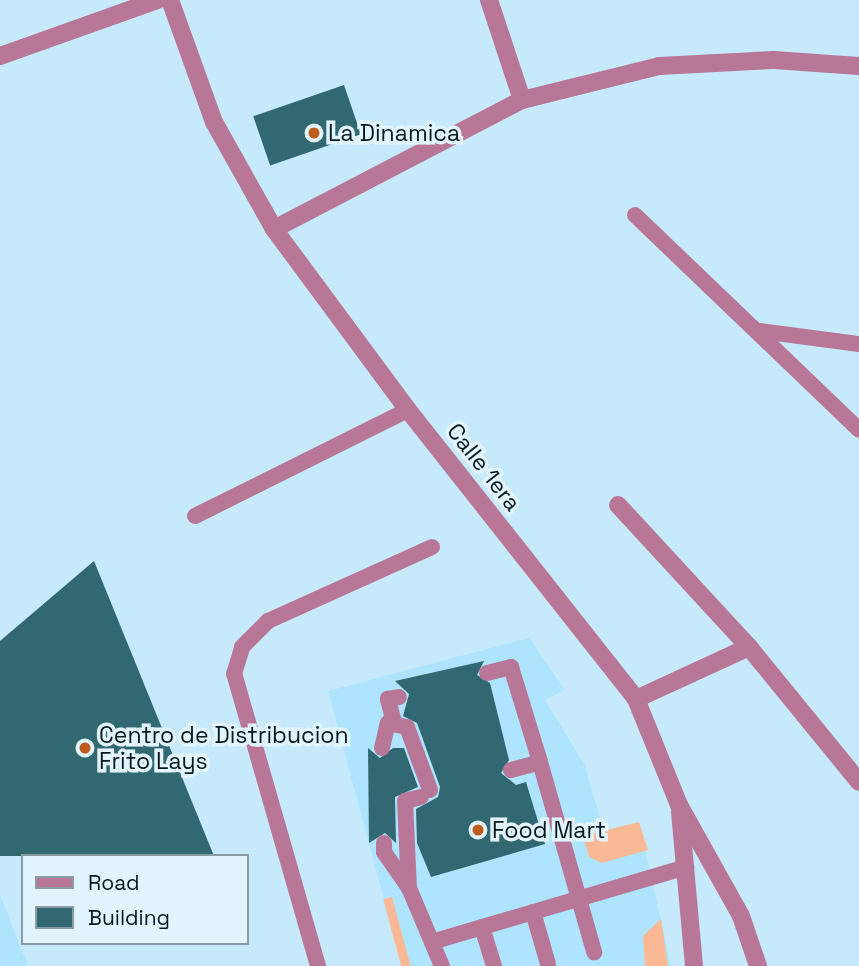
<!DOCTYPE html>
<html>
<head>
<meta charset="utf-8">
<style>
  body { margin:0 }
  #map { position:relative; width:859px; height:966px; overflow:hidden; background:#c6eafb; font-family:"Space Grotesk",sans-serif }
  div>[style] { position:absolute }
  .built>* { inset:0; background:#aee4fe }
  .green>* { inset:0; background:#fbb895; transform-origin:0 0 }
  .building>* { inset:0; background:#326871; transform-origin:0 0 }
  .lane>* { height:16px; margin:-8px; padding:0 8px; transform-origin:8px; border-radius:8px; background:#b97798 }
  .street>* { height:18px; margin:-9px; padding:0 9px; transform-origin:9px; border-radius:9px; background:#b97798 }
  .dots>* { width:19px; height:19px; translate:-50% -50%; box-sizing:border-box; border:4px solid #e2f4fd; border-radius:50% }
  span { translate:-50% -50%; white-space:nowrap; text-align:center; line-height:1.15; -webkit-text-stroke:7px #e2f4fd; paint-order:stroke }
  .poi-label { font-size:23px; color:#06171e }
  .left { translate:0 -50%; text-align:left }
  .street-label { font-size:23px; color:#06171e }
  .legend { position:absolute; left:21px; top:854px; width:228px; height:91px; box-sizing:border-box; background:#e2f4fd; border:2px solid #8a9ca4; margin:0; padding:9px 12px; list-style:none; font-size:21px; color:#06171e }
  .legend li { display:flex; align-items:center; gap:14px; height:35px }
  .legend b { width:35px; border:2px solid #8a9ca4 }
</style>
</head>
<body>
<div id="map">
  <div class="built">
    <div style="clip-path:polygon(529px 638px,565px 690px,545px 700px,584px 764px,604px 831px,639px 822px,671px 966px,402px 966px,328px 691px)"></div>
    <div style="clip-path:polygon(0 895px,28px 966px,0 966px)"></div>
  </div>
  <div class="green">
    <div style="clip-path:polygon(639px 822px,648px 850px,602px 863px,589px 857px,583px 836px)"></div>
    <div style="left:392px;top:897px;width:72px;height:9px;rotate:75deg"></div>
    <div style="clip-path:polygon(661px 919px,668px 966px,645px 966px,643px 936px)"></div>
  </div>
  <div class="building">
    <div style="left:344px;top:85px;width:52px;height:96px;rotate:71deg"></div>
    <div style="clip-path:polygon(94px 561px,214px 856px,0 856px,0 641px)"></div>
    <div style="clip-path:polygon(484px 661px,477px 675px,490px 683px,509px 760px,501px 773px,516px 785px,526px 782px,545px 844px,431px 877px,417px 843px,416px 809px,438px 797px,440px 787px,417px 723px,403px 716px,409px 694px,395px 681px)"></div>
    <div style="clip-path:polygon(368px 748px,380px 758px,393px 748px,404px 748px,418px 787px,395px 797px,396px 843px,385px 833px,369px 843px)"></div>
  </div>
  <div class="lane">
    <div style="left:635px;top:215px;width:310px;rotate:43.8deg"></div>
    <div style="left:760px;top:331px;width:100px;rotate:7.5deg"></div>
    <div style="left:195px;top:516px;width:238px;rotate:-26.5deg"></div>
    <div style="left:487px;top:673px;width:25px;rotate:-14deg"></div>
    <div style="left:511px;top:667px;width:99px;rotate:73deg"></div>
    <div style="left:394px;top:722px;width:24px;rotate:-105deg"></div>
    <div style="left:388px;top:699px;width:11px;rotate:-10deg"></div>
    <div style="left:382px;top:748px;width:26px;rotate:-77deg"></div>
    <div style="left:388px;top:723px;width:19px;rotate:12deg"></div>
    <div style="left:407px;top:727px;width:67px;rotate:69.9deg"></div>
    <div style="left:511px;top:770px;width:30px;rotate:-15deg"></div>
    <div style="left:540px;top:762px;width:198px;rotate:74.1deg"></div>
    <div style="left:421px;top:797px;width:16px;rotate:166deg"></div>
    <div style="left:405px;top:801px;width:87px;rotate:87.4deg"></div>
    <div style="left:409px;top:888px;width:85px;rotate:67.1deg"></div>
    <div style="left:384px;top:843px;width:9px;rotate:90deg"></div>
    <div style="left:384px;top:852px;width:44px;rotate:55.2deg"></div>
    <div style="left:533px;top:912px;width:54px;rotate:73.9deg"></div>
    <div style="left:482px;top:927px;width:41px;rotate:72.9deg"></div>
    <div style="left:435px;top:941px;width:262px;rotate:-16.4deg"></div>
    <div style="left:318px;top:966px;width:304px;rotate:-106deg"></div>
    <div style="left:234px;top:674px;width:28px;rotate:-73deg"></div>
    <div style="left:242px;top:647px;width:37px;rotate:-45deg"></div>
    <div style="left:268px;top:621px;width:180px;rotate:-24.3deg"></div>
  </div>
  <div class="street">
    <div style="left:170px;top:0;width:130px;rotate:70.2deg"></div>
    <div style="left:214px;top:122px;width:123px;rotate:60.7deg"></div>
    <div style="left:274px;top:229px;width:225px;rotate:53.5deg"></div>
    <div style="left:408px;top:410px;width:368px;rotate:51.7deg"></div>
    <div style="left:636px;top:699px;width:114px;rotate:67.9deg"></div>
    <div style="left:679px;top:805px;width:127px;rotate:60.8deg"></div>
    <div style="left:741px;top:916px;width:53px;rotate:71.2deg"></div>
    <div style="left:489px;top:0;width:105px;rotate:71.7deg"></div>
    <div style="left:0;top:56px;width:167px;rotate:-19.6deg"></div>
    <div style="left:274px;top:229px;width:280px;rotate:-27.5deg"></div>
    <div style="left:522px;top:100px;width:141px;rotate:-13.9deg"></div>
    <div style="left:659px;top:66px;width:115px;rotate:-3deg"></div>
    <div style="left:774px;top:60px;width:85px;rotate:4deg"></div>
    <div style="left:618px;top:505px;width:193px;rotate:47.3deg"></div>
    <div style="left:749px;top:647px;width:124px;rotate:155.3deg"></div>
    <div style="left:749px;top:647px;width:174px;rotate:50.8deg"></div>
    <div style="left:680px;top:812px;width:155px;rotate:84.8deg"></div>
  </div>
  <div class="dots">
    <div style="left:314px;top:133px;background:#bd5c1d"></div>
    <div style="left:85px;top:748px;background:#bd5c1d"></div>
    <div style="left:478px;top:830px;background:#bd5c1d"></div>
  </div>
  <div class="poi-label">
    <span class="left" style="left:328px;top:133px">La Dinamica</span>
    <span class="left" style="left:99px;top:748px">Centro de Distribucion<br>Frito Lays</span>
    <span class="left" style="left:492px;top:830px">Food Mart</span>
  </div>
  <div class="street-label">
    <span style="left:484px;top:467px;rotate:52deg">Calle 1era</span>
  </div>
  <ul class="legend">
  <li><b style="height:9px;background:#b97798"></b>Road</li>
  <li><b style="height:19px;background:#326871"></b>Building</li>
  </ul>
</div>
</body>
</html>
